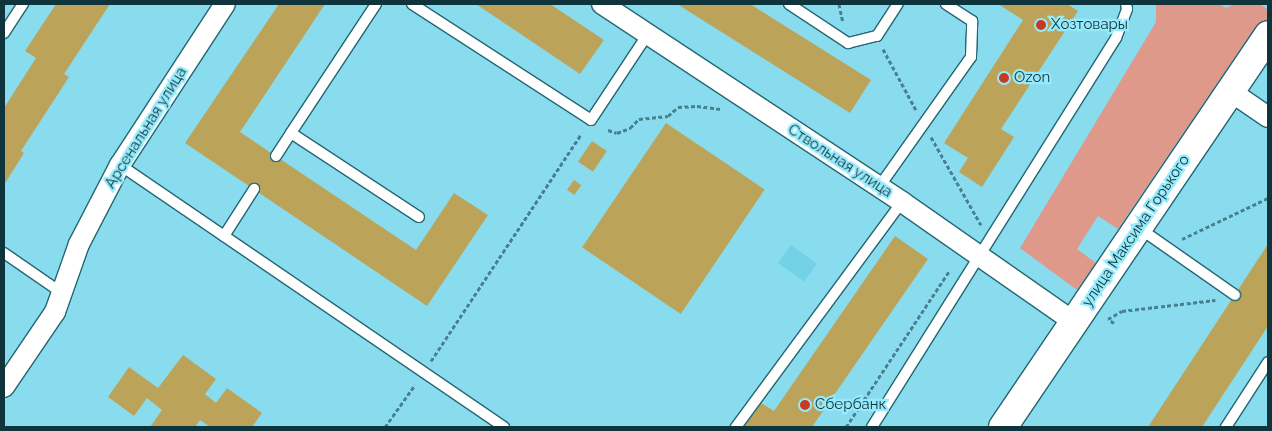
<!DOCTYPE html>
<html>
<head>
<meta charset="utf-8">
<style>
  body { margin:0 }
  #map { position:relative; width:1272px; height:431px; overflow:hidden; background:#89dcee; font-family:Raleway,sans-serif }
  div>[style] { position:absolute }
  .built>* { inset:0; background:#72d1e5; transform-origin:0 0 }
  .green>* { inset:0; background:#de998a }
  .building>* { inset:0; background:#bba45a; transform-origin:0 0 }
  .path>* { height:3px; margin-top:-1.5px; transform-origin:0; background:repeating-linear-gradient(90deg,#47818d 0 4px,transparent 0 6.5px) }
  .roads { filter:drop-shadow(1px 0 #246672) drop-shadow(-1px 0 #246672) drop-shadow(0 1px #246672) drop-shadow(0 -1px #246672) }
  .service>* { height:10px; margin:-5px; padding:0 5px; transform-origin:5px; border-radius:5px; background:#fff }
  .minor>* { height:20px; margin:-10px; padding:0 10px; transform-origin:10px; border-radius:10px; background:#fff }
  .secondary>* { height:28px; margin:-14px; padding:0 14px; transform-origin:14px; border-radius:14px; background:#fff }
  .dots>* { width:14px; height:14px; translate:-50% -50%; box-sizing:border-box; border:2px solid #96eafb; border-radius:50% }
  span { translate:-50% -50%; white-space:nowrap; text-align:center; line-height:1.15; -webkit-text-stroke:4.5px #96eafb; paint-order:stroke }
  .poi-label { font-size:15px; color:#10343b }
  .left { translate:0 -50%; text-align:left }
  .street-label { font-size:15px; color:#10343b }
  .frame { position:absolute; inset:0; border:5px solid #10343b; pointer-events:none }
</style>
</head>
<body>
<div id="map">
  <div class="built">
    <div style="left:791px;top:245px;width:32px;height:22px;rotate:36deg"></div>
  </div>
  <div class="green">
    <div style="clip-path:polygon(1156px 4px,1220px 4px,1226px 8px,1234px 4px,1260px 4px,1268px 10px,1268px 17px,1262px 29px,1246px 41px,1118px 229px,1098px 216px,1077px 249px,1096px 263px,1077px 290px,1020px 248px,1156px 22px)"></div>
  </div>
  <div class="building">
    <div style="clip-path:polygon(56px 4px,110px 4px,64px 74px,69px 77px,21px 151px,24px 153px,4px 185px,4px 108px,36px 58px,25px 51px)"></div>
    <div style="clip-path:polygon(279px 4px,325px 4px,240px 132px,416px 250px,454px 193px,488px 215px,427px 306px,185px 143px)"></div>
    <div style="clip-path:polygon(476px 4px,550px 4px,604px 40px,580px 74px)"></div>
    <div style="clip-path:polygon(677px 4px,750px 4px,871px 80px,850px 113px)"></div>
    <div style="clip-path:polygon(998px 4px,1067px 4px,1078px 11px,1001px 129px,1014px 137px,982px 187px,959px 172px,968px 158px,944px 143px,1023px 20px)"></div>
    <div style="left:666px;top:123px;width:119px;height:150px;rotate:34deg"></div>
    <div style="left:592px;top:141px;width:18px;height:25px;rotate:34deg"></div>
    <div style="left:574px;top:180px;width:9px;height:12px;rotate:36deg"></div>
    <div style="clip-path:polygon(895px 236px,928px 259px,812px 427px,744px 427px,761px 403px,774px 411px)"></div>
    <div style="clip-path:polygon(1268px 244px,1268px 326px,1202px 427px,1148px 427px)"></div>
    <div style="clip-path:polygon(183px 355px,216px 379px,205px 394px,216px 403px,227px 388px,262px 413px,252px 427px,210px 427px,200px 420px,195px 427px,150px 427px,162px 410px,147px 398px,134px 416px,108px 397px,129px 367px,158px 388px)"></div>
  </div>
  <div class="path">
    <div style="left:839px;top:4px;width:19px;rotate:78deg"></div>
    <div style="left:883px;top:49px;width:69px;rotate:61.6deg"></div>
    <div style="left:608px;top:130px;width:9px;rotate:18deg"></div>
    <div style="left:617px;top:133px;width:14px;rotate:-21deg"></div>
    <div style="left:630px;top:128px;width:13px;rotate:-45deg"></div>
    <div style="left:639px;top:119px;width:29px;rotate:-6deg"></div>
    <div style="left:668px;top:116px;width:13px;rotate:-42deg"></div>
    <div style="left:678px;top:107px;width:19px;rotate:-3deg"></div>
    <div style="left:697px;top:106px;width:26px;rotate:7deg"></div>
    <div style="left:931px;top:137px;width:101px;rotate:60.4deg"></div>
    <div style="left:1182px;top:239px;width:95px;rotate:-25.5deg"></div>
    <div style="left:1114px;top:323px;width:7px;rotate:-146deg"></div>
    <div style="left:1108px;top:319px;width:16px;rotate:-30deg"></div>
    <div style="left:1122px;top:311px;width:94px;rotate:-6.7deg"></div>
    <div style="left:431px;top:361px;width:273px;rotate:-56.5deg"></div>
    <div style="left:385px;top:427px;width:52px;rotate:-54.5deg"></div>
    <div style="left:846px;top:427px;width:188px;rotate:-56.5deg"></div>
  </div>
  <div class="roads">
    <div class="service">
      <div style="left:376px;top:4px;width:154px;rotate:123.4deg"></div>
      <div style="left:291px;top:133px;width:153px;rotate:33.3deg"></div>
      <div style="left:412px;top:4px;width:213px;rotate:32.9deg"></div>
      <div style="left:591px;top:120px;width:103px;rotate:-56.5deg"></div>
      <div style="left:789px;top:4px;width:71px;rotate:33.5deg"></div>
      <div style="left:848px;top:43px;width:30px;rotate:-14deg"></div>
      <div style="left:877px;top:36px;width:38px;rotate:-57deg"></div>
      <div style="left:4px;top:33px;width:35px;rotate:-57deg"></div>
      <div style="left:276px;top:156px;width:27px;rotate:-57deg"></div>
      <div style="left:120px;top:165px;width:465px;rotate:34.3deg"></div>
      <div style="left:879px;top:187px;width:159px;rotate:-54.7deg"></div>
      <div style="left:971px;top:57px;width:36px;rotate:-88deg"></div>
      <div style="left:972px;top:21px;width:31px;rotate:-147deg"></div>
      <div style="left:1139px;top:228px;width:117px;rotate:34.9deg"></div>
      <div style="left:224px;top:236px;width:56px;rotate:-57.4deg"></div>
      <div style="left:4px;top:253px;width:70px;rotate:34.6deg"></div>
      <div style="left:736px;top:427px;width:280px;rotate:-53.6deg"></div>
      <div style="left:872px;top:427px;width:459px;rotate:-57.9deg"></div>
      <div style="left:1116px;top:38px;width:31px;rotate:-69deg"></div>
      <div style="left:1127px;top:9px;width:5px;rotate:-101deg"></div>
      <div style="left:1226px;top:427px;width:77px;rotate:-57.1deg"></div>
    </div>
    <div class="minor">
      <div style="left:602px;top:4px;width:359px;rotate:33.4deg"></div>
      <div style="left:902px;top:202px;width:210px;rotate:34.9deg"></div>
      <div style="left:1230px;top:91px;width:46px;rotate:34.4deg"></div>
      <div style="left:4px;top:387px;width:91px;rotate:-55.8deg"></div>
      <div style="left:55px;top:312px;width:72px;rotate:-70.6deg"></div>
      <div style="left:79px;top:244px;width:89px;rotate:-62.6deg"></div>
      <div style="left:120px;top:165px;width:192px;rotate:-56.9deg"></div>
    </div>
    <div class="secondary">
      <div style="left:1003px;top:427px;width:473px;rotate:-55.9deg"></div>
    </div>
  </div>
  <div class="dots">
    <div style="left:1041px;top:25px;background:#c63b21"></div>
    <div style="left:1004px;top:78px;background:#c63b21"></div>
    <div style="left:805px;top:405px;background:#c63b21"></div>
  </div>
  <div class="poi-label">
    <span class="left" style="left:1051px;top:25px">Хозтовары</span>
    <span class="left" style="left:1014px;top:78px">Ozon</span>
    <span class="left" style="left:815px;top:405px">Сбербанк</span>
  </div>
  <div class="street-label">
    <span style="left:146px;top:128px;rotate:-58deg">Арсенальная улица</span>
    <span style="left:840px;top:161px;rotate:33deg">Ствольная улица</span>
    <span style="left:1136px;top:231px;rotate:-56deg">улица Максима Горького</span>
  </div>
  <div class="frame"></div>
</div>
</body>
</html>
